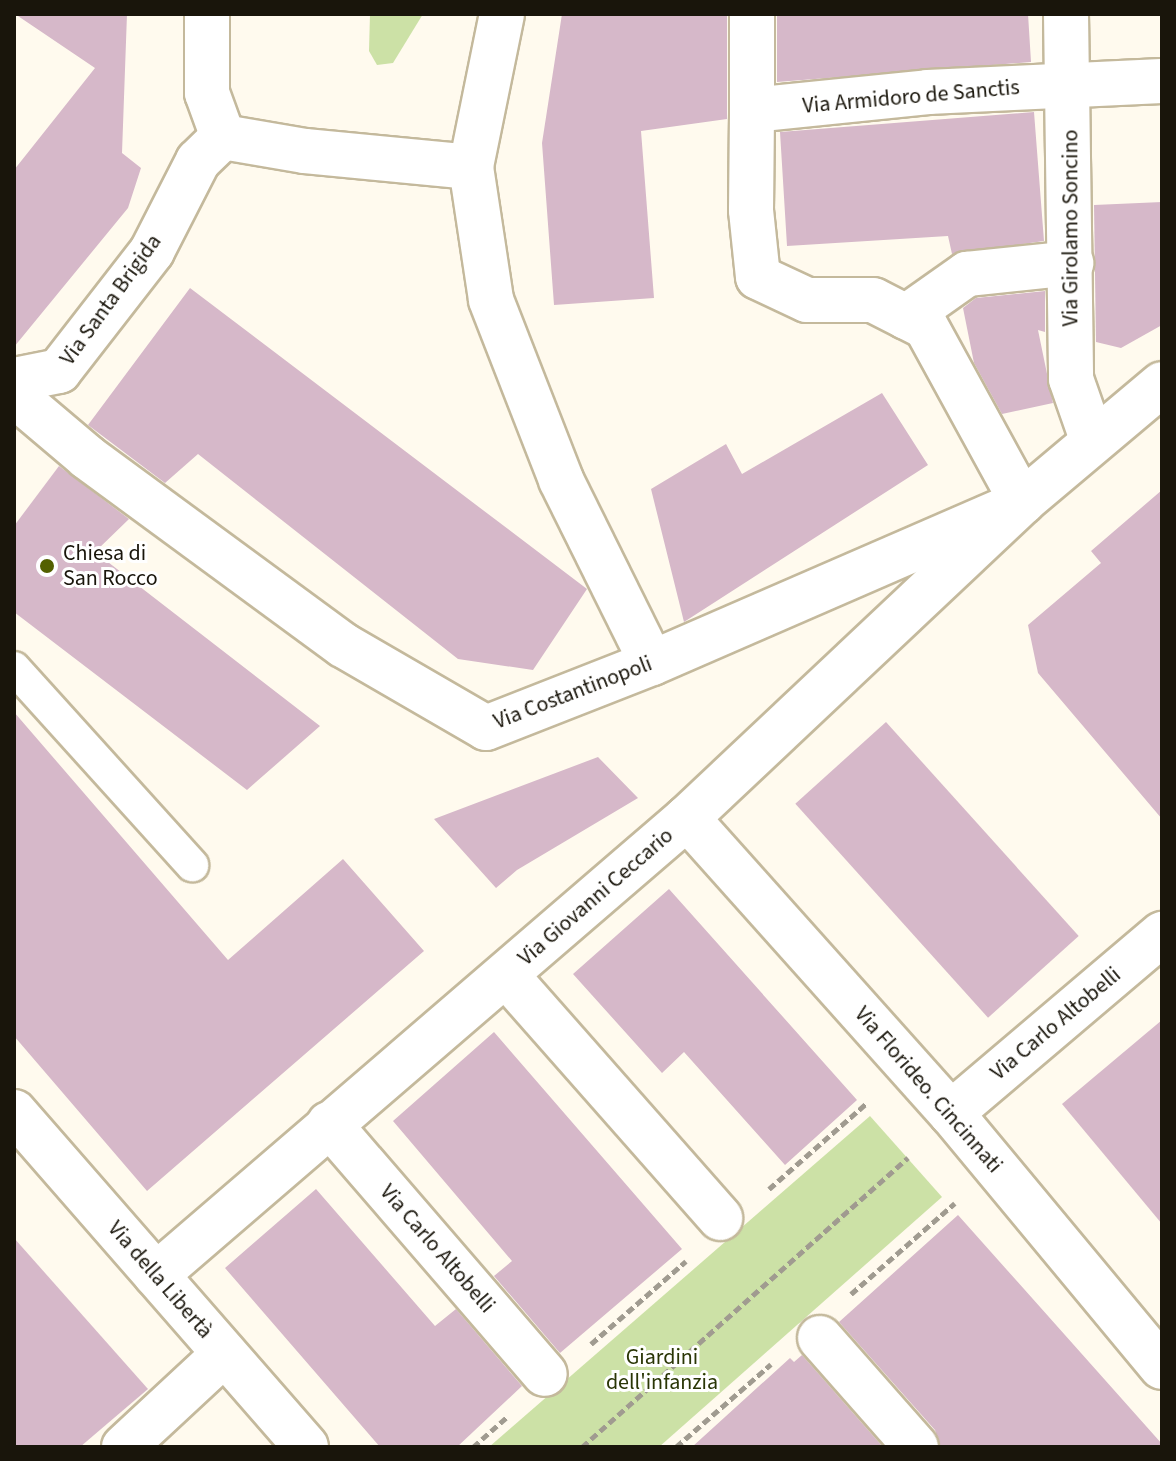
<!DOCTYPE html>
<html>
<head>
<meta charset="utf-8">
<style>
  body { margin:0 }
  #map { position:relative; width:1176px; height:1461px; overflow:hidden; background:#fffaee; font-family:"Source Sans 3",sans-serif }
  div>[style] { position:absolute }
  .green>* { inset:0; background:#cce1a6 }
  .building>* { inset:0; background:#d6b8c9; transform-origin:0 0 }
  .path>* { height:5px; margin-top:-2.5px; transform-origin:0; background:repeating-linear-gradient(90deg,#a09b90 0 8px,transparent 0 12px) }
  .roads { filter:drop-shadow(2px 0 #c4b99c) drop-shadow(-2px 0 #c4b99c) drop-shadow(0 2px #c4b99c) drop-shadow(0 -2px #c4b99c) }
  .service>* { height:32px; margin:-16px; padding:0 16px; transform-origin:16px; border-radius:16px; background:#fff }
  .minor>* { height:44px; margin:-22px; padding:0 22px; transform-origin:22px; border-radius:22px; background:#fff }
  .secondary>* { height:44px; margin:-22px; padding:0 22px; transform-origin:22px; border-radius:22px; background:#fff }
  .dots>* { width:22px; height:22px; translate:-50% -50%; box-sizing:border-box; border:4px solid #fff; border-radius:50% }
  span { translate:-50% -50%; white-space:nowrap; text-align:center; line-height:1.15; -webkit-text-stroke:6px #fff; paint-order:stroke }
  .street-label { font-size:22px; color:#19150b }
  .poi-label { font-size:22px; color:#19150b }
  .left { translate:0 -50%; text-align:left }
  .park-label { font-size:22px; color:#2a3606 }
  .frame { position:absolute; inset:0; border:16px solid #19150b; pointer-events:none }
</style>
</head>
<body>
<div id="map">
  <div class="green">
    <div style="clip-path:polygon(370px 14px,423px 14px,393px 63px,377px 65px,369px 51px)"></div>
    <div style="clip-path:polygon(870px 1116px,942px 1197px,659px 1447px,489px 1447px)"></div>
  </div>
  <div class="building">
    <div style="clip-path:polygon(15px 14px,127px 14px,122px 153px,141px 168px,128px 208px,14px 347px,14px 170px,95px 68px)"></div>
    <div style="clip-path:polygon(562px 14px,727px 14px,727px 119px,641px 131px,654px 298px,554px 305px,542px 143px)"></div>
    <div style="clip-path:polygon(777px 14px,1028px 14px,1031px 62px,777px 82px)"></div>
    <div style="clip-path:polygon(1034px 112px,1044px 241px,952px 254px,948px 236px,787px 246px,780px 132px)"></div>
    <div style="clip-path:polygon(1162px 202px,1162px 325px,1121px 348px,1096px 342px,1094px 205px)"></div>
    <div style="clip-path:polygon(190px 288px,587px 589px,533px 670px,458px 659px,198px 454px,165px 483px,88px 425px)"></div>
    <div style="clip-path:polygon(1045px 291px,1045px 332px,1038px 330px,1053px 403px,1002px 414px,974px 363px,963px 308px,976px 298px)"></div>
    <div style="clip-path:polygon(882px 393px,928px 465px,684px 622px,651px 489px,726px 444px,742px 474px)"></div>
    <div style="clip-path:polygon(59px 466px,129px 519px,95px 552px,320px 726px,247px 790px,14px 612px,14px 526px)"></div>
    <div style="clip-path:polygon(1162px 490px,1162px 819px,1038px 673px,1028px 625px,1101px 563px,1091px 551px)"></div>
    <div style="clip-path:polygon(14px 712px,228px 960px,343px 859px,424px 951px,147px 1191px,14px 1036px)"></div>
    <div style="left:886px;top:722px;width:288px;height:122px;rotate:48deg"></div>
    <div style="clip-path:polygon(598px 757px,638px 798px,517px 870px,496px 888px,434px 819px)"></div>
    <div style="clip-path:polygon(669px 889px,857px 1100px,785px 1165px,684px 1052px,662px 1073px,573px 974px)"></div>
    <div style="clip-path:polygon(1162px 1020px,1162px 1224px,1062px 1104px)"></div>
    <div style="clip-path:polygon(494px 1032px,682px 1249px,560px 1353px,494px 1276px,512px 1261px,393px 1121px)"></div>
    <div style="clip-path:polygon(316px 1189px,435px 1326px,456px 1309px,522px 1386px,457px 1447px,380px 1447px,225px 1268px)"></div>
    <div style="clip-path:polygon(958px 1215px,1162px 1444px,1162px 1447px,940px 1447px,935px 1430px,839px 1322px)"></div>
    <div style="clip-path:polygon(14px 1238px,148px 1389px,80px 1447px,14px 1447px)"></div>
    <div style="clip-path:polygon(802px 1355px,883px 1447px,692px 1447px,790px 1358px,794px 1362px)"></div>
  </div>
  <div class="path">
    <div style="left:769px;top:1189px;width:130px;rotate:-41.3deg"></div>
    <div style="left:851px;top:1294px;width:138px;rotate:-41.2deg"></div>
    <div style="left:591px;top:1344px;width:126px;rotate:-41.1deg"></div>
    <div style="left:473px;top:1447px;width:47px;rotate:-41.5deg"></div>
    <div style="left:582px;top:1447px;width:436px;rotate:-41.6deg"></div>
    <div style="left:676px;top:1447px;width:126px;rotate:-41.1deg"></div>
  </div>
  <div class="roads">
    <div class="service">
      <div style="left:14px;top:668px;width:266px;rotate:47.9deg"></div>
    </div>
    <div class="minor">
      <div style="left:502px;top:14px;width:156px;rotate:101.5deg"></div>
      <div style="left:471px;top:167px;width:134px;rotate:81.4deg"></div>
      <div style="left:491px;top:300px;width:193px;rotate:68.7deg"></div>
      <div style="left:561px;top:480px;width:204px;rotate:63.6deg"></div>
      <div style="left:752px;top:14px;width:96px;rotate:90deg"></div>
      <div style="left:752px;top:110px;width:177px;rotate:-5.8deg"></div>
      <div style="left:928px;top:92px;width:234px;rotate:-2.7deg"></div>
      <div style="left:1066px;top:14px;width:365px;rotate:89.2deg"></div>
      <div style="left:1071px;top:379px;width:64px;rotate:70.7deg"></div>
      <div style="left:223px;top:137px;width:83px;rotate:9.7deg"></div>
      <div style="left:305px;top:151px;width:167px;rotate:5.5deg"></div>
      <div style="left:906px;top:317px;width:75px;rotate:-35.2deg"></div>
      <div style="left:967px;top:274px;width:105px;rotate:-6deg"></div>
      <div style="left:14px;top:380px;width:46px;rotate:-11.3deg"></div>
      <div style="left:59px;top:371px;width:152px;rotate:-52.2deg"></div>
      <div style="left:152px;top:251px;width:101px;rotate:-62.9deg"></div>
      <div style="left:198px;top:161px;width:35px;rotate:-44deg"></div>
      <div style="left:223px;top:137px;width:47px;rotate:-110deg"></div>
      <div style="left:207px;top:93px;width:79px;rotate:-90deg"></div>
      <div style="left:14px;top:395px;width:96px;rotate:40.3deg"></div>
      <div style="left:87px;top:457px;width:318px;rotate:36.3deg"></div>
      <div style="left:343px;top:645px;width:165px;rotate:30.1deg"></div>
      <div style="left:486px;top:728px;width:178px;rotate:-21.4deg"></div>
      <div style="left:652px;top:663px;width:404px;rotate:-23.5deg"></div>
      <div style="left:1022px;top:502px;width:183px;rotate:-40.1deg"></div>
      <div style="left:687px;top:818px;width:396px;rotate:48.2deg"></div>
      <div style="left:951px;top:1113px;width:330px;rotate:50.3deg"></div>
      <div style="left:506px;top:975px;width:324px;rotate:48.6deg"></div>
      <div style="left:951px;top:1113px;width:277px;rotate:-40.3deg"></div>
      <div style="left:329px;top:1124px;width:330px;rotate:49.2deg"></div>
      <div style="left:156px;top:1275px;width:701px;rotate:-40.72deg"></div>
      <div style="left:687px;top:818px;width:461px;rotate:-43.3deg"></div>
      <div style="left:1022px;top:502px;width:200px;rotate:-118.7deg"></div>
      <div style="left:926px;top:327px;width:59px;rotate:-153deg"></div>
      <div style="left:873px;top:300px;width:66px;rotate:180deg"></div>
      <div style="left:807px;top:300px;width:54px;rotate:-154.9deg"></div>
      <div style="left:758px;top:277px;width:67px;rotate:-96deg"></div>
      <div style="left:751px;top:210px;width:100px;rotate:-89.4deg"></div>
      <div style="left:820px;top:1338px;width:145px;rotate:48.6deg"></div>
      <div style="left:124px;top:1447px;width:137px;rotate:-42.9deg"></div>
    </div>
    <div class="secondary">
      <div style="left:14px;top:1112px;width:444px;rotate:48.9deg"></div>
    </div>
  </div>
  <div class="dots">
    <div style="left:47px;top:566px;background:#536000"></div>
  </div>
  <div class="street-label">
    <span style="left:911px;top:97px;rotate:-5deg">Via Armidoro de Sanctis</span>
    <span style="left:1071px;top:228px;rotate:-90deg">Via Girolamo Soncino</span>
    <span style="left:111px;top:300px;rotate:-54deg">Via Santa Brigida</span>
    <span style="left:573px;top:693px;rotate:-21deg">Via Costantinopoli</span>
    <span style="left:596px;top:897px;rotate:-41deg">Via Giovanni Ceccario</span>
    <span style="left:1056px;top:1024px;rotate:-40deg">Via Carlo Altobelli</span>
    <span style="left:928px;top:1090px;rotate:49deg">Via Florideo. Cincinnati</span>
    <span style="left:437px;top:1249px;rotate:49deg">Via Carlo Altobelli</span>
    <span style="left:160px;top:1280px;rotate:49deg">Via della Libertà</span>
  </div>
  <div class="poi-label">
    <span class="left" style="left:63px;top:566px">Chiesa di<br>San Rocco</span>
  </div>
  <div class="park-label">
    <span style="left:662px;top:1370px">Giardini<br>dell'infanzia</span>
  </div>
  <div class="frame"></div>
</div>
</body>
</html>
